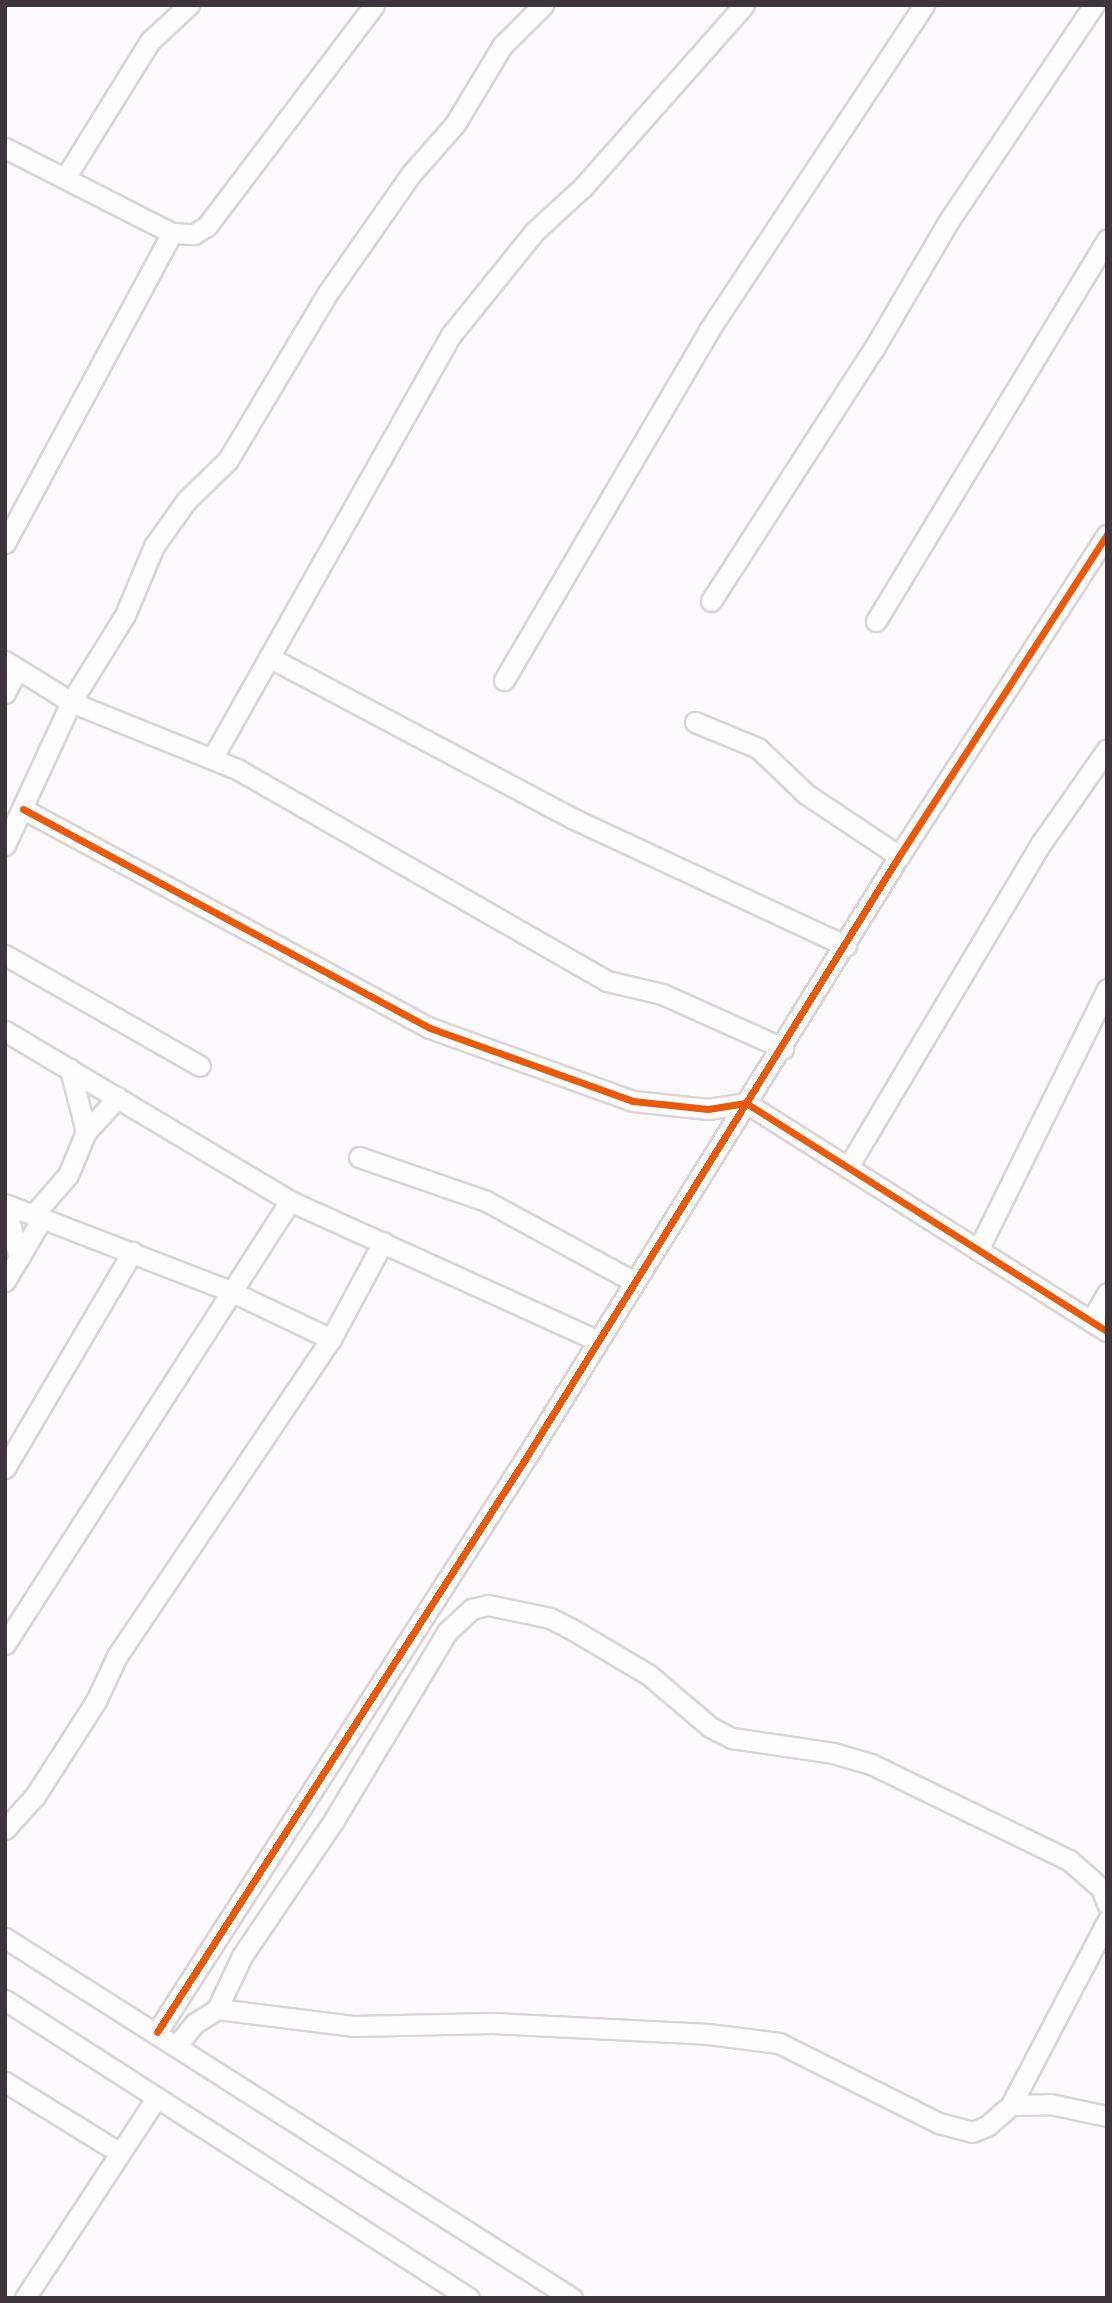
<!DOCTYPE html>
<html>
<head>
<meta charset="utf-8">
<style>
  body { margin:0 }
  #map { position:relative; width:1112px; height:2303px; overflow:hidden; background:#fdfafd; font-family:"Asap Condensed",sans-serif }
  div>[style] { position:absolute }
  .roads { filter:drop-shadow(2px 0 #d9d4d9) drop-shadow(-2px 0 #d9d4d9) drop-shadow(0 2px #d9d4d9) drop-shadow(0 -2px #d9d4d9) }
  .minor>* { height:19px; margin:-9.5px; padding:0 9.5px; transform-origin:9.5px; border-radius:9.5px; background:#fffeff }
  .cycleway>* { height:7px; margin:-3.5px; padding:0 3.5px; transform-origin:3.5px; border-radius:3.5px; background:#e8590c }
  span { translate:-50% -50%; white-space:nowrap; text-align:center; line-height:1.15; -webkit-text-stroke:5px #fef9fe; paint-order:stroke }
  .frame { position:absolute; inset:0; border:7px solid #3d343c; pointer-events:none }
</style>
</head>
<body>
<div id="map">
  <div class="roads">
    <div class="minor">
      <div style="left:5px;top:148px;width:187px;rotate:27deg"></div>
      <div style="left:172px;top:233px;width:22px;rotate:3deg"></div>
      <div style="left:194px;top:234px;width:15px;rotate:-32deg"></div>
      <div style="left:207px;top:226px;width:277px;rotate:-52.9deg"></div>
      <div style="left:65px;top:178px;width:161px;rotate:-58.2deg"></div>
      <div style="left:150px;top:41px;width:53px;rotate:-42.7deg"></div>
      <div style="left:5px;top:543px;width:352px;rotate:-61.7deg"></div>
      <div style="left:711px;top:601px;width:299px;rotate:-57.2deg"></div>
      <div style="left:873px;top:350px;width:148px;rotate:-59.6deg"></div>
      <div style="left:948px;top:222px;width:262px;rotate:-56.1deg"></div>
      <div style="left:876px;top:621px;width:446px;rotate:-58.8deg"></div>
      <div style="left:269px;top:657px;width:345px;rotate:28deg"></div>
      <div style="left:574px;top:819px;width:300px;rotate:25deg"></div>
      <div style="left:5px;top:661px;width:78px;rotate:31.8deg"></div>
      <div style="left:71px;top:702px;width:179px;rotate:22deg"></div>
      <div style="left:237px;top:769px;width:426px;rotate:29.8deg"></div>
      <div style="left:607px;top:981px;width:57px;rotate:13.3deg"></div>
      <div style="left:662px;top:994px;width:133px;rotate:24.1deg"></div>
      <div style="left:504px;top:680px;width:406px;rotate:-59.6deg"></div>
      <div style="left:709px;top:330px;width:390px;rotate:-56.5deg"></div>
      <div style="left:5px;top:693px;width:27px;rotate:-62deg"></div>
      <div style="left:695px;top:722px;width:68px;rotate:22.4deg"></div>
      <div style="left:758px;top:748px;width:66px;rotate:43.8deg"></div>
      <div style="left:806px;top:794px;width:112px;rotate:33.7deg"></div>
      <div style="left:213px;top:757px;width:484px;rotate:-60.6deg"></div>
      <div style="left:451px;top:335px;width:134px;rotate:-51.1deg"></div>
      <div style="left:535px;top:231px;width:65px;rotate:-42.5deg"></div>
      <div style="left:583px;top:187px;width:243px;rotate:-48.5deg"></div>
      <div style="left:23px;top:809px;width:462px;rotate:28.3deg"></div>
      <div style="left:430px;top:1028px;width:216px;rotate:19.8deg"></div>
      <div style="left:633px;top:1101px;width:75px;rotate:6.1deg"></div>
      <div style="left:708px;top:1109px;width:38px;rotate:-9deg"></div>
      <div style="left:746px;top:1103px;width:427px;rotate:32.3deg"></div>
      <div style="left:5px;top:845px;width:157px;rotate:-65.2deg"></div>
      <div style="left:71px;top:702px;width:102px;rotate:-58.2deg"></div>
      <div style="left:125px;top:615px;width:75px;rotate:-67.2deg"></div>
      <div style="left:154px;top:546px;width:55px;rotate:-54.6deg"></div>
      <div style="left:186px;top:501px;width:59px;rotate:-44.3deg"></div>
      <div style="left:228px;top:460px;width:193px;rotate:-59.2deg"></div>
      <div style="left:327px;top:294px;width:146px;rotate:-55deg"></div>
      <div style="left:411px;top:174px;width:67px;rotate:-48.7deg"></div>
      <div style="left:455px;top:124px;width:91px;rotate:-58.9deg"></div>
      <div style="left:502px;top:46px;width:58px;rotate:-45deg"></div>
      <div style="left:5px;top:955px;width:224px;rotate:29.6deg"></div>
      <div style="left:5px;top:1031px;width:332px;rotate:30.8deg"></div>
      <div style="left:290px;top:1201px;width:336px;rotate:24.4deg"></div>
      <div style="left:70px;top:1069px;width:65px;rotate:75.7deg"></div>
      <div style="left:359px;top:1157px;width:134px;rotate:19.1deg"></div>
      <div style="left:486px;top:1201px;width:167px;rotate:28.6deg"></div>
      <div style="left:848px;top:1167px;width:378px;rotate:-59.2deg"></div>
      <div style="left:1042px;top:842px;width:113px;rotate:-55deg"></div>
      <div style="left:5px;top:1204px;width:239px;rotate:21.1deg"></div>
      <div style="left:228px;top:1290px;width:114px;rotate:25.4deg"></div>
      <div style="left:5px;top:1205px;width:55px;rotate:75.2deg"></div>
      <div style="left:34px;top:1214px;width:52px;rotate:-48.9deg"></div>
      <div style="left:68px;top:1175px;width:47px;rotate:-67.3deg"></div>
      <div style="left:86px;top:1132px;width:47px;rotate:-47.6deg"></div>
      <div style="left:978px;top:1250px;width:291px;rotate:-63.7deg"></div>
      <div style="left:5px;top:1281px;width:74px;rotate:-59.3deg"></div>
      <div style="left:1091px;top:1321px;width:32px;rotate:-60deg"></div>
      <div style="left:5px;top:1468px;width:251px;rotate:-59.5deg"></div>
      <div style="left:5px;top:1644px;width:527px;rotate:-57.25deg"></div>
      <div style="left:5px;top:1829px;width:45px;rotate:-47.7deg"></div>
      <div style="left:35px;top:1796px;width:113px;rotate:-57.3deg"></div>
      <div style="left:96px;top:1701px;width:50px;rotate:-65deg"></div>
      <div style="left:117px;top:1656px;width:382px;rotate:-56deg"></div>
      <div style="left:331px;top:1339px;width:110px;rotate:-61.8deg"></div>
      <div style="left:5px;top:1938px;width:672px;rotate:32.41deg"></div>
      <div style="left:5px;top:2000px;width:551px;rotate:32.71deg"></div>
      <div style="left:217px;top:2009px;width:59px;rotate:-64.7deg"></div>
      <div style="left:242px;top:1956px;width:164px;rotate:-55.9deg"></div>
      <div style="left:334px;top:1820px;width:219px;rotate:-59deg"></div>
      <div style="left:447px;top:1632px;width:34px;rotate:-43deg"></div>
      <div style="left:472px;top:1609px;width:16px;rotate:-14deg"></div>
      <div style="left:488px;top:1605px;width:63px;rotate:11.8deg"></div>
      <div style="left:550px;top:1618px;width:22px;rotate:27deg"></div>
      <div style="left:570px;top:1628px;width:92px;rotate:30.7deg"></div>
      <div style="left:649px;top:1675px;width:80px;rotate:40.4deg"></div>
      <div style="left:710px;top:1727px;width:25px;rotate:27deg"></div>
      <div style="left:732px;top:1738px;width:102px;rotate:8.4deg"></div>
      <div style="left:833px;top:1753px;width:40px;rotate:16deg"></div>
      <div style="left:871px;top:1764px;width:220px;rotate:25.9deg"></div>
      <div style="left:1069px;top:1860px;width:43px;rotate:41.2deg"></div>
      <div style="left:1101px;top:1888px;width:17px;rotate:69deg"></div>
      <div style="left:157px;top:2032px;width:685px;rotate:-57.28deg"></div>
      <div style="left:527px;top:1456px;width:706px;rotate:-58.2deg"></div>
      <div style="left:899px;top:856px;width:383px;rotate:-57.1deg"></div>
      <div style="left:177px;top:2045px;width:28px;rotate:-51deg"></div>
      <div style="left:195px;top:2023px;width:26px;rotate:-32deg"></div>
      <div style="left:217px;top:2009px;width:137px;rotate:7.1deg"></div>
      <div style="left:353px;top:2026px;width:140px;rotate:-1.2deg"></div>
      <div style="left:493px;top:2023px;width:215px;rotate:2.9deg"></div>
      <div style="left:708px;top:2034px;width:72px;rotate:7.2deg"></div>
      <div style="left:779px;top:2043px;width:179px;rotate:26.6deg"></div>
      <div style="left:939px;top:2123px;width:34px;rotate:15deg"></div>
      <div style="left:972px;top:2132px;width:16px;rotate:-22deg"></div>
      <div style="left:987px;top:2126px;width:32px;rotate:-41deg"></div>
      <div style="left:1011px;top:2105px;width:208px;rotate:-62.4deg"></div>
      <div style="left:5px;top:2082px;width:135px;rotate:31.7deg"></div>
      <div style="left:1011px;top:2105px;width:39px;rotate:-1deg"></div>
      <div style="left:1050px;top:2104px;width:58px;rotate:11.9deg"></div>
      <div style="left:25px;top:2298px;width:240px;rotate:-56.7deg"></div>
    </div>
  </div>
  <div class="cycleway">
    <div style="left:23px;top:809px;width:462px;rotate:28.3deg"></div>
    <div style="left:430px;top:1028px;width:216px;rotate:19.8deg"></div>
    <div style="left:633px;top:1101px;width:75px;rotate:6.1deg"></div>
    <div style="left:708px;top:1109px;width:38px;rotate:-9deg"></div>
    <div style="left:746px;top:1103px;width:427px;rotate:32.3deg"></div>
    <div style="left:157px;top:2032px;width:685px;rotate:-57.28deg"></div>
    <div style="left:527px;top:1456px;width:706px;rotate:-58.2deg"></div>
    <div style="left:899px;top:856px;width:383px;rotate:-57.1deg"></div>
  </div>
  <div class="frame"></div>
</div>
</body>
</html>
